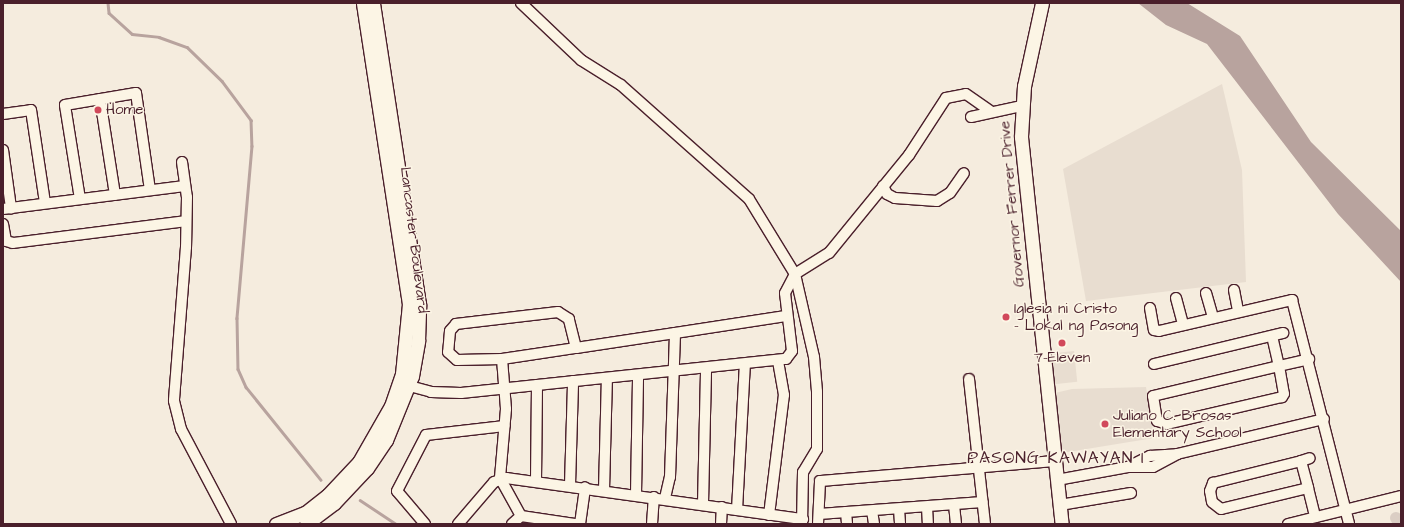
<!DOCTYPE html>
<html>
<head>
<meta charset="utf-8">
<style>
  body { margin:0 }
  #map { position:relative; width:1404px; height:527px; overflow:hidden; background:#f5ecde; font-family:"Architects Daughter",sans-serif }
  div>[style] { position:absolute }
  .built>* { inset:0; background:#e8ddd0; transform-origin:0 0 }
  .green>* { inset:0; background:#dbcec4 }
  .round { border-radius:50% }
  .water>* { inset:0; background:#b8a39e }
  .stream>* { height:2.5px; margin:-1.25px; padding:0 1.25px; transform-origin:1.25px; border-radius:1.25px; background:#b8a39e }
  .roads { filter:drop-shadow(1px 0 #4a1f2b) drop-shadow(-1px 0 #4a1f2b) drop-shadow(0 1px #4a1f2b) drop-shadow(0 -1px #4a1f2b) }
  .minor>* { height:10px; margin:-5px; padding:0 5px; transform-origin:5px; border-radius:5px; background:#fcf5e5 }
  .major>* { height:13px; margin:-6.5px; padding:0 6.5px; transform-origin:6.5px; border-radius:6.5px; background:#fcf5e5 }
  .dots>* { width:11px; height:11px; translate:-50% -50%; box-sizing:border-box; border:2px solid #fcf5e5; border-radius:50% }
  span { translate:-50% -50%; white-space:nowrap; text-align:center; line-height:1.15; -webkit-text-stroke:3px #fcf5e5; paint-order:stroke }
  .poi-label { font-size:15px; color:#4a1f2b }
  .left { translate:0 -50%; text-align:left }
  .street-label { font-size:15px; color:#4a1f2b }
  .quarter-label { font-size:17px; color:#4a1f2b; letter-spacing:1px }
  .frame { position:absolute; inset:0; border:4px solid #4a1f2b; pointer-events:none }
</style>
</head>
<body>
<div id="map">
  <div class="built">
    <div style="clip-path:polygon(1222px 84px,1242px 170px,1246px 282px,1086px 301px,1063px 169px)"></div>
    <div style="left:1074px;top:351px;width:31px;height:23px;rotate:84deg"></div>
    <div style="clip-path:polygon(1146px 387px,1154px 438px,1062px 453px,1055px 393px,1072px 389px)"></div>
  </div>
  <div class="green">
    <div class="round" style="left:1390px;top:512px;width:12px;height:12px"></div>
  </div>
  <div class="water">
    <div style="clip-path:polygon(1138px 3px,1187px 3px,1240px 36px,1311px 142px,1401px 231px,1401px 282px,1338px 214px,1207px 44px,1166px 25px)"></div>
  </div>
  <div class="stream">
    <div style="left:108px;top:3px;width:10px;rotate:84deg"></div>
    <div style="left:109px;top:13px;width:31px;rotate:42deg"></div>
    <div style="left:132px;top:34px;width:27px;rotate:6deg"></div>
    <div style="left:159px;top:37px;width:30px;rotate:20deg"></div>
    <div style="left:187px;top:47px;width:49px;rotate:44.2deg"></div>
    <div style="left:222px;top:81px;width:49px;rotate:53.4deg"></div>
    <div style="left:251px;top:120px;width:26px;rotate:88deg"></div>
    <div style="left:252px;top:146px;width:173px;rotate:95deg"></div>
    <div style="left:237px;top:318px;width:51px;rotate:88.9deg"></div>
    <div style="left:238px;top:369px;width:20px;rotate:66deg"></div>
    <div style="left:246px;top:387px;width:119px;rotate:51.1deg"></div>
    <div style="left:360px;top:500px;width:43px;rotate:33.7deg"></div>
  </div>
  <div class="roads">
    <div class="minor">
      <div style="left:521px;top:3px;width:83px;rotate:43.5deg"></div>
      <div style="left:581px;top:60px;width:47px;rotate:32deg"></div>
      <div style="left:621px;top:85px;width:171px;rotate:41.7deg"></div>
      <div style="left:749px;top:199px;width:88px;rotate:58.5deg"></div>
      <div style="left:795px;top:274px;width:85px;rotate:77.1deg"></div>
      <div style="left:814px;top:357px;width:35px;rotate:85deg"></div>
      <div style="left:817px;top:392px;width:57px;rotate:90deg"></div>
      <div style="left:817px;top:449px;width:27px;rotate:121deg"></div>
      <div style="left:803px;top:472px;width:52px;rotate:91.1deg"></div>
      <div style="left:100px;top:99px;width:97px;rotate:81.1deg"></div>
      <div style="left:3px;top:114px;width:28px;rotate:-8deg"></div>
      <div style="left:31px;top:110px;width:94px;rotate:81.4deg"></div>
      <div style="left:971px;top:117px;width:51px;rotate:-12.4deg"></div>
      <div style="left:3px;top:150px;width:59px;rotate:82.1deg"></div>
      <div style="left:182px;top:162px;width:35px;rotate:82deg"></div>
      <div style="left:187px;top:197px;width:50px;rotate:91.1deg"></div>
      <div style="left:186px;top:247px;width:154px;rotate:94.5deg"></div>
      <div style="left:174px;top:401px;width:29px;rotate:76deg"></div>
      <div style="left:181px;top:429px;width:107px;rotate:62.2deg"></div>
      <div style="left:883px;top:186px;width:9px;rotate:63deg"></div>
      <div style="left:887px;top:194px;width:9px;rotate:27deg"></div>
      <div style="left:895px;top:198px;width:42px;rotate:4.1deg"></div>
      <div style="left:937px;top:201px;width:15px;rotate:-32deg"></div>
      <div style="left:950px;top:193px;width:24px;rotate:-55deg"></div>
      <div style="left:80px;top:199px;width:95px;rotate:-99.1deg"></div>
      <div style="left:65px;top:105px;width:72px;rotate:-9.6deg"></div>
      <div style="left:136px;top:93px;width:98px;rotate:81.8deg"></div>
      <div style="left:3px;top:209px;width:183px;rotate:-7.2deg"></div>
      <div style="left:3px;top:224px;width:17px;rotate:80deg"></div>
      <div style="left:6px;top:241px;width:7px;rotate:16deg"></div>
      <div style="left:13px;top:243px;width:174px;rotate:-7.2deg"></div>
      <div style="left:1234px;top:290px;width:21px;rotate:79deg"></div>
      <div style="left:1206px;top:293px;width:26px;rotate:74deg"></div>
      <div style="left:1176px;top:298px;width:28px;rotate:75deg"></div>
      <div style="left:1150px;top:308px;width:22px;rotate:80deg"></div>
      <div style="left:1154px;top:330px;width:5px;rotate:11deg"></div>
      <div style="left:1159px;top:331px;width:137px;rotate:-13.1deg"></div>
      <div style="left:1292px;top:300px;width:231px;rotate:75.7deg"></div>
      <div style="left:1272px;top:336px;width:31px;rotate:77deg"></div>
      <div style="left:1279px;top:366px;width:28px;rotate:80deg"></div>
      <div style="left:1284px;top:394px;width:4px;rotate:124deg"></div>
      <div style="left:1282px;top:397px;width:118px;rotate:166.8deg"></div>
      <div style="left:1167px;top:424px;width:10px;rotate:-163deg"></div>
      <div style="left:1157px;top:421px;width:25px;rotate:-99deg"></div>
      <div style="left:1153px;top:396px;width:130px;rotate:-13.4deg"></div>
      <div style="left:1279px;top:366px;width:31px;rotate:-13deg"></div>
      <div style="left:576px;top:348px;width:30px;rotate:-104deg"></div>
      <div style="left:569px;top:319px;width:13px;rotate:-148deg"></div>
      <div style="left:558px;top:312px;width:103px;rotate:173.3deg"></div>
      <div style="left:456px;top:324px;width:9px;rotate:131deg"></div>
      <div style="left:450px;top:331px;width:21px;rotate:95deg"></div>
      <div style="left:448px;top:352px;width:12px;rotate:42deg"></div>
      <div style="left:457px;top:360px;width:45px;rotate:-1.3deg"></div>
      <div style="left:502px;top:359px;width:75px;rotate:-8.5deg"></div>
      <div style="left:576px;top:348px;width:100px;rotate:-8.6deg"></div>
      <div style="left:675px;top:333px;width:112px;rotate:-8.7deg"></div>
      <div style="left:502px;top:359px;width:50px;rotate:85.4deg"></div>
      <div style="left:506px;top:409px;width:69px;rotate:95deg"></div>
      <div style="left:500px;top:478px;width:43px;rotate:61.1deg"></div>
      <div style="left:1154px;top:364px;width:133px;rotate:-13.5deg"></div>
      <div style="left:969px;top:379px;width:146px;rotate:83.7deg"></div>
      <div style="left:402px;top:384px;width:30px;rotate:15deg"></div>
      <div style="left:431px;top:392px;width:30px;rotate:2deg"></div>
      <div style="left:461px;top:393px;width:327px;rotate:-6deg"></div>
      <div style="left:786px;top:359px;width:10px;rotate:-53deg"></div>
      <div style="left:792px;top:351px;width:58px;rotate:-96.9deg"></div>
      <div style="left:785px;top:293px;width:21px;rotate:-62deg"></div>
      <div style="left:795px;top:274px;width:40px;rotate:-32deg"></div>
      <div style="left:829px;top:253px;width:127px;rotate:-50.8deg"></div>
      <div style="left:909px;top:155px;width:68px;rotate:-57deg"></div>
      <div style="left:946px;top:98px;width:20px;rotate:-11deg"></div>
      <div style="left:966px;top:94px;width:29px;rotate:35deg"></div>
      <div style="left:1301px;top:461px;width:9px;rotate:-18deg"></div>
      <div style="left:1128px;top:467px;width:25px;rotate:-27deg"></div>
      <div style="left:1150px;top:456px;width:27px;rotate:-4deg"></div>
      <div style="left:1177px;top:454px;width:151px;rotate:-13.4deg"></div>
      <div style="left:1057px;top:480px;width:72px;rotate:-10.4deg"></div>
      <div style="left:1128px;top:467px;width:25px"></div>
      <div style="left:1153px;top:467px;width:27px;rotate:-28deg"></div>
      <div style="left:536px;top:481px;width:96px;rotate:-89.4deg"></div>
      <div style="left:570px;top:485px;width:104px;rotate:-88.3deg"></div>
      <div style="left:1308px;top:488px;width:89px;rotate:166.4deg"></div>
      <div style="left:1221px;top:509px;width:11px;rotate:-142deg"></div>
      <div style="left:1212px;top:502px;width:11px;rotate:-100deg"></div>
      <div style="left:1210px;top:491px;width:9px;rotate:-69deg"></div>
      <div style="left:1213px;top:483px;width:91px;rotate:-14deg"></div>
      <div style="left:1301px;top:461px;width:28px;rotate:75deg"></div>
      <div style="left:1308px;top:488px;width:30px;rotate:76deg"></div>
      <div style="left:604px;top:490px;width:112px;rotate:-88.5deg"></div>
      <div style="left:636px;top:494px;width:119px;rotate:-89deg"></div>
      <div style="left:665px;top:498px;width:22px;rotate:-77deg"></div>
      <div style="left:670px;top:477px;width:144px;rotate:-88deg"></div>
      <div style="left:703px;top:504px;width:136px;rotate:-88.7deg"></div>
      <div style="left:954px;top:505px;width:19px;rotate:84deg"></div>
      <div style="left:1060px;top:505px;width:72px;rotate:-9.6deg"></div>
      <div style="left:927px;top:507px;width:17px;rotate:87deg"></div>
      <div style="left:899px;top:509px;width:15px;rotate:86deg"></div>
      <div style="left:737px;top:510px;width:146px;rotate:-86.9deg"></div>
      <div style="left:872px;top:511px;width:13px;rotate:81deg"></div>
      <div style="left:846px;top:512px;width:12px;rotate:85deg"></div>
      <div style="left:819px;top:514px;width:164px;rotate:-4.2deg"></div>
      <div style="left:769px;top:515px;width:121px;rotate:-82.9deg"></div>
      <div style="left:784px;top:395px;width:35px;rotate:-100deg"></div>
      <div style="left:425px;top:524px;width:43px;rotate:-130.3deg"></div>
      <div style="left:397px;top:491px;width:63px;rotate:-62.6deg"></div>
      <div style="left:426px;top:435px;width:79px;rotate:-6.6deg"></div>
      <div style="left:458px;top:524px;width:55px;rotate:-49.4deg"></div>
      <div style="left:494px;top:482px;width:13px;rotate:-18deg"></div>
      <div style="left:506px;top:478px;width:300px;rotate:7.9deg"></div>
      <div style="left:512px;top:524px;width:12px;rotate:-42deg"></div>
      <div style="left:521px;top:516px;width:56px;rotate:8.3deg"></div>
      <div style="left:580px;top:524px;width:37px;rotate:-82deg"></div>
      <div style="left:652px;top:524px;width:27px;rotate:-86deg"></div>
      <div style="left:721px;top:524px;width:17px;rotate:-87deg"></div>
      <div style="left:818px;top:524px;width:43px;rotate:-87.3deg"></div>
      <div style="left:820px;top:481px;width:236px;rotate:-4.9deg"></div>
      <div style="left:1288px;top:524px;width:116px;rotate:-13.9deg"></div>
    </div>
    <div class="major">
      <div style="left:1042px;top:3px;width:85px;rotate:102.2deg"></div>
      <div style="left:1024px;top:86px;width:51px;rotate:93.4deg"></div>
      <div style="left:1021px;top:137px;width:389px;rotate:84deg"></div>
      <div style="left:276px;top:524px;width:31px;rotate:-21deg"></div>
      <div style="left:305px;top:513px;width:29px;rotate:-38deg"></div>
      <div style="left:328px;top:495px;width:45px;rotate:-46.8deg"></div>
      <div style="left:359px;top:462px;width:64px;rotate:-60.3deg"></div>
      <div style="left:391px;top:406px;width:34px;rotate:-71deg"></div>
      <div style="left:402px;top:374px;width:70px;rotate:-84.3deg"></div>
      <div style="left:409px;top:304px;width:304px;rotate:-98.7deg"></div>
      <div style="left:306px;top:524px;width:35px;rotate:-37deg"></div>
      <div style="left:334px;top:503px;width:48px;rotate:-46.7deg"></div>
      <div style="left:367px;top:468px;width:34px;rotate:-56deg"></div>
      <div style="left:386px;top:440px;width:69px;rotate:-67.9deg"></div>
      <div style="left:412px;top:376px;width:36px;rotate:-80deg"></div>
      <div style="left:418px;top:341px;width:37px;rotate:-88deg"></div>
      <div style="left:419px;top:304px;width:304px;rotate:-98.7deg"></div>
    </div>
  </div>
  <div class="dots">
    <div style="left:98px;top:110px;background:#d1495b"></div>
    <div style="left:1006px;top:317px;background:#d1495b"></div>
    <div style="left:1062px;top:343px;background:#d1495b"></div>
    <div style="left:1105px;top:424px;background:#d1495b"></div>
  </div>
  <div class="poi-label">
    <span class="left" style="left:106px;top:110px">Home</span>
    <span class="left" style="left:1014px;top:317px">Iglesia ni Cristo<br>- Lokal ng Pasong</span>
    <span style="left:1062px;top:358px">7-Eleven</span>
    <span class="left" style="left:1113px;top:424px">Juliano C. Brosas<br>Elementary School</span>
  </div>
  <div class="street-label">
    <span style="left:1012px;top:204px;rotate:-95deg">Governor Ferrer Drive</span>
    <span style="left:414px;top:240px;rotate:83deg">Lancaster Boulevard</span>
  </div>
  <div class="quarter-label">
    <span style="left:1056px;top:459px">PASONG KAWAYAN I</span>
  </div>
  <div class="frame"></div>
</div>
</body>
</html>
